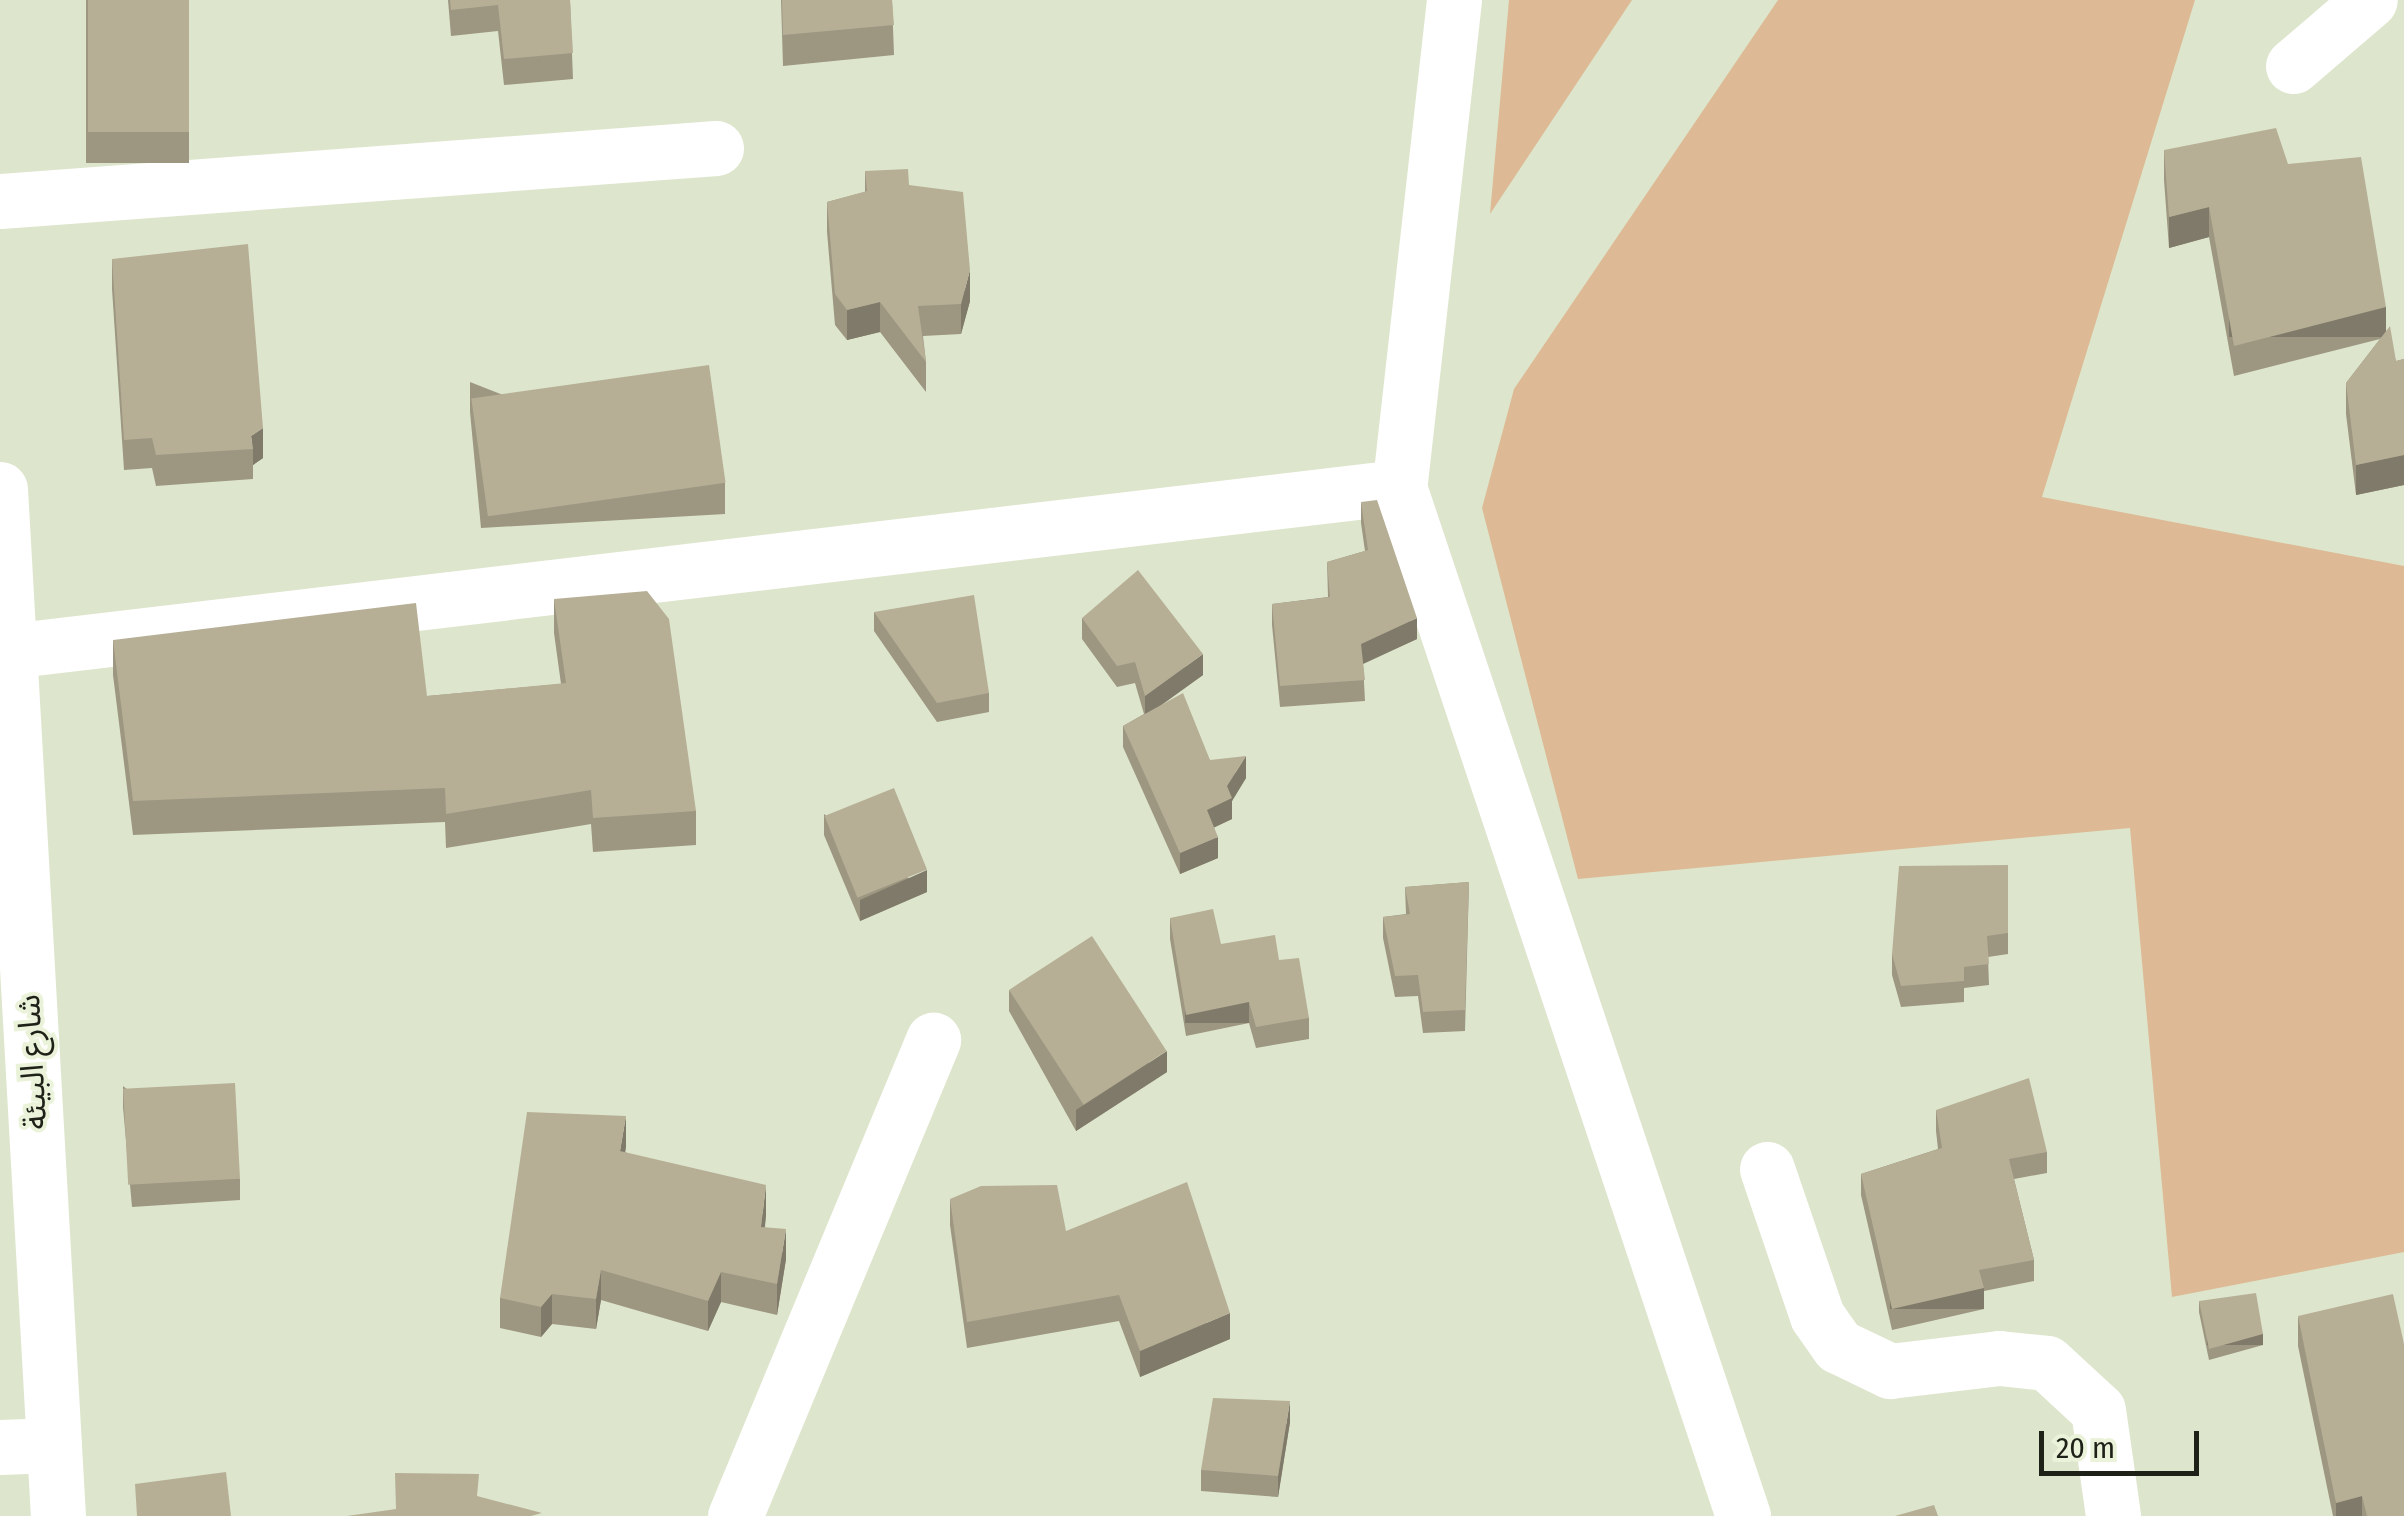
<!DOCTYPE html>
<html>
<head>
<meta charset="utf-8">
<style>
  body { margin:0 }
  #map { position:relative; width:2404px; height:1516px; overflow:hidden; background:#dde6cc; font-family:"Fira Sans Condensed","Noto Sans Arabic",sans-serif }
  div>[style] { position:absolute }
  .green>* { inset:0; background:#ddba95 }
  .minor>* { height:55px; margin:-27.5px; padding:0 27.5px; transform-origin:27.5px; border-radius:27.5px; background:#fff }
  .wall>* { inset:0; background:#9d9681; transform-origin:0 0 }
  .shaded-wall>* { inset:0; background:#7f7a69; transform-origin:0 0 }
  .building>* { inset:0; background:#b6af96; transform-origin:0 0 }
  span { translate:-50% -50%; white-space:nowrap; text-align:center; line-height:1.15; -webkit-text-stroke:8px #eaf3d9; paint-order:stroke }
  .street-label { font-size:32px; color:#1e2118 }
  .scale { position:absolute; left:2039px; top:1431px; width:160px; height:45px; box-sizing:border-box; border:5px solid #1e2118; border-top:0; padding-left:12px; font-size:30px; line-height:35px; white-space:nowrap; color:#1e2118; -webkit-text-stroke:8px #eaf3d9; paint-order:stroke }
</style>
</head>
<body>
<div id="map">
  <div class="green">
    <div style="clip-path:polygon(1509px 0,1632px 0,1490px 214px)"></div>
    <div style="clip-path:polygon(1778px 0,2195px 0,2042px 497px,2404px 566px,2404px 1252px,2172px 1297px,2130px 828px,1578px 879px,1482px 508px,1514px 389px)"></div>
  </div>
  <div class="minor">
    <div style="left:1454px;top:0;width:490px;rotate:96.4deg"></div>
    <div style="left:1399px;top:487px;width:1085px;rotate:71.51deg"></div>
    <div style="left:2293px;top:66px;width:101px;rotate:-40.6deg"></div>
    <div style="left:0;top:201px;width:718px;rotate:-4.23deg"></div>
    <div style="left:0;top:489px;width:1029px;rotate:86.77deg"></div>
    <div style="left:9px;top:651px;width:1400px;rotate:-6.73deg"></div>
    <div style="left:1767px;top:1169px;width:155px;rotate:71.2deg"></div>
    <div style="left:1817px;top:1316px;width:37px;rotate:55deg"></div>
    <div style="left:1838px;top:1346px;width:58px;rotate:25.7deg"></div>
    <div style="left:1890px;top:1371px;width:110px;rotate:-6.8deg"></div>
    <div style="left:1999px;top:1358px;width:48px;rotate:5.9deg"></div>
    <div style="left:2047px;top:1363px;width:69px;rotate:42.7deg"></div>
    <div style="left:2098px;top:1410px;width:107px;rotate:81.9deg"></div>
    <div style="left:0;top:1447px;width:54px;rotate:-2.1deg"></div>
    <div style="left:735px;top:1516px;width:516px;rotate:-67.41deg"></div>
  </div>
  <div class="wall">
    <div style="left:86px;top:0;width:103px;height:163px"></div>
    <div style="clip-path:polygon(448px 0,570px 0,573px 79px,504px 85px,498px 31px,451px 36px)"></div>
    <div style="clip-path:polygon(781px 0,892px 0,894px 55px,783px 66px)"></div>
    <div style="clip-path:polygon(2164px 150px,2288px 164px,2386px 330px,2396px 361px,2404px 359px,2404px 485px,2356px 495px,2346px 414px,2346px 383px,2380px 339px,2234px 376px,2209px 237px,2169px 248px,2164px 180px)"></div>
    <div style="clip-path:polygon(865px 171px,909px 185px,970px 301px,961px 334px,923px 336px,926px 362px,926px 392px,880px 332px,847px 340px,835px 325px,827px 232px,827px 202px,865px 192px)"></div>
    <div style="clip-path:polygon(112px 259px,263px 458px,253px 465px,253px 479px,156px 486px,152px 468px,124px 470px,112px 289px)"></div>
    <div style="clip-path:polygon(470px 382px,725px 483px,725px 514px,481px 528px,470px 412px)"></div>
    <div style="clip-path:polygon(1361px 502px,1417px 639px,1363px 663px,1365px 701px,1280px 707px,1272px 625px,1272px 604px,1328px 597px,1327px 562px,1365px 551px,1361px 523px)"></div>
    <div style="clip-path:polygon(554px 599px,696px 811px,696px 845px,593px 852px,591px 824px,446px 848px,445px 822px,133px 835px,113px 675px,113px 640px,427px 696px,561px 684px,554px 633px)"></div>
    <div style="clip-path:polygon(874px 612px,989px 693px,989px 712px,937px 722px,874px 631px)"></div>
    <div style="clip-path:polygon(1082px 618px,1203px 675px,1159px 706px,1210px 760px,1246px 778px,1232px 801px,1232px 819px,1214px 827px,1218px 858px,1180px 874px,1123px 747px,1123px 726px,1144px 714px,1135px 683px,1117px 687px,1082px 639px)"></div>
    <div style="clip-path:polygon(824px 814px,927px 892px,860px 921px,824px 835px)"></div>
    <div style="clip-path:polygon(2008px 865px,2008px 954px,1988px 957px,1989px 985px,1964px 988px,1964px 1002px,1901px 1007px,1892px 975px,1892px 954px)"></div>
    <div style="clip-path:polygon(1469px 882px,1465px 1031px,1423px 1033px,1418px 996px,1395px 997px,1383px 938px,1383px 917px,1406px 914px,1405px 887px)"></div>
    <div style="clip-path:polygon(1170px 918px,1221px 944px,1279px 960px,1309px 1018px,1309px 1039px,1256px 1048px,1249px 1023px,1186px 1036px,1170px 939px)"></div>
    <div style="clip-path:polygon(1009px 990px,1167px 1072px,1076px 1131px,1009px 1011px)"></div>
    <div style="clip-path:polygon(123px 1086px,240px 1179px,240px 1200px,132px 1207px,123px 1107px)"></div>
    <div style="clip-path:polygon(1936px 1110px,2047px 1152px,2047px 1173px,2014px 1179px,2034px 1260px,2034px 1281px,1984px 1291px,1984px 1309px,1892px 1330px,1861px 1195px,1861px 1174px,1938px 1149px,1936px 1131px)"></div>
    <div style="clip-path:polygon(626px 1147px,625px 1152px,766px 1215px,765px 1227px,786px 1259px,777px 1315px,721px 1302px,708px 1331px,601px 1300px,596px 1329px,552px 1324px,541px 1337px,500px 1328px,500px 1298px)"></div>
    <div style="clip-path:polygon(950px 1199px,1066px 1231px,1230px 1339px,1140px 1377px,1119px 1321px,967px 1348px,950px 1225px)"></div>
    <div style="clip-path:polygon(2199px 1301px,2263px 1345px,2209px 1360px,2199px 1312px)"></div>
    <div style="clip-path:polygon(2298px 1316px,2404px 1516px,2333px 1516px,2298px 1346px)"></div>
    <div style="clip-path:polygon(1290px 1422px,1278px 1497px,1201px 1491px,1201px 1470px)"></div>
  </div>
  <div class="shaded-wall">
    <div style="clip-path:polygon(2209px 207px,2209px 237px,2169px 248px,2169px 217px)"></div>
    <div style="clip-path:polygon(970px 270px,970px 301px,961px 334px,961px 304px)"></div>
    <div style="clip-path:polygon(880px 302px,880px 332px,847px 340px,847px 310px)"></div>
    <div style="left:2386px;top:307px;width:30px;height:157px;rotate:90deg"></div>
    <div style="clip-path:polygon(263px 428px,263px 458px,253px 465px,253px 449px,251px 436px)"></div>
    <div style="clip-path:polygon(2404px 455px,2404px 485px,2356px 495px,2356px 465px)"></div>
    <div style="clip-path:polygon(1417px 618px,1417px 639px,1361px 665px,1361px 644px)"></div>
    <div style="clip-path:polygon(1203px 654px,1203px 675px,1145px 717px,1145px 696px)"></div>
    <div style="clip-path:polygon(1246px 756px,1246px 778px,1232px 801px,1232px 819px,1207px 831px,1207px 810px,1227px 786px)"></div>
    <div style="clip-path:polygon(1218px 837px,1218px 858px,1180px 874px,1180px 853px)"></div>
    <div style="clip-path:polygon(927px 870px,927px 892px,860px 921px,860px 900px)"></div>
    <div style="left:1249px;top:1002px;width:21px;height:64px;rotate:90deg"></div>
    <div style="clip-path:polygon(1167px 1051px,1167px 1072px,1076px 1131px,1076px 1110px)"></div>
    <div style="clip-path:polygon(626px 1116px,626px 1147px,620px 1181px,620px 1151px)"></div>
    <div style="clip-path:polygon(766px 1185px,766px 1215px,761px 1258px,761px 1227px)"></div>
    <div style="clip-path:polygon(786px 1229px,786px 1259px,777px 1315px,777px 1284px)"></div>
    <div style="clip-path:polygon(601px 1270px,601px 1300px,596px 1329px,596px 1299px)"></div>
    <div style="clip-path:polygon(721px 1272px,721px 1302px,708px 1331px,708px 1301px)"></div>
    <div style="left:1984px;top:1288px;width:21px;height:94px;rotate:90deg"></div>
    <div style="clip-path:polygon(552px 1294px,552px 1324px,541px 1337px,541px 1307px)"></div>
    <div style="clip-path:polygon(1230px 1313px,1230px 1339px,1140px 1377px,1140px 1351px)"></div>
    <div style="left:2263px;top:1334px;width:11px;height:56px;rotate:90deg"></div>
    <div style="clip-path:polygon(1290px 1401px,1290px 1422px,1278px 1497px,1278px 1476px)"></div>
    <div style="clip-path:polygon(2362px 1496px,2362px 1516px,2336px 1516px,2336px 1503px)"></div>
  </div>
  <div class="building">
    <div style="left:88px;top:0;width:101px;height:132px"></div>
    <div style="clip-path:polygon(450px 0,570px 0,573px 53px,504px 59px,498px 5px,451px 10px)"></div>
    <div style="clip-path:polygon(782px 0,892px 0,894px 25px,783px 35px)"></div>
    <div style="clip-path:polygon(2276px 128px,2288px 164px,2361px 157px,2386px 307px,2234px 346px,2209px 207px,2169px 217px,2164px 150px)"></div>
    <div style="clip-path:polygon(908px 169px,909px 185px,963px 192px,970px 270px,961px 304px,918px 306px,926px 362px,880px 302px,847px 310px,835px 294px,827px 202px,867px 191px,865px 171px)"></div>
    <div style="clip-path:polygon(248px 244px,263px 428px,251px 436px,253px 449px,156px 455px,152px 438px,124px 440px,112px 259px)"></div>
    <div style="clip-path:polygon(2390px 326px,2396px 361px,2404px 359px,2404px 455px,2356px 465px,2346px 383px)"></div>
    <div style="left:709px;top:365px;width:119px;height:240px;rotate:82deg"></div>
    <div style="clip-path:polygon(1377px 500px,1417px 618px,1361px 644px,1365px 680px,1280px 686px,1272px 604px,1330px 597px,1327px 562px,1368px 550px,1361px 502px)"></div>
    <div style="clip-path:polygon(1138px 570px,1203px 654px,1145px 696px,1135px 662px,1117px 666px,1082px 618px)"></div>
    <div style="clip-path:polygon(647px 591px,669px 619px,696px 811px,593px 818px,591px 790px,446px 814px,445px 788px,133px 801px,113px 640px,416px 603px,427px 696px,566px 683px,554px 599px)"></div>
    <div style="clip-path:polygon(974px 595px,989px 693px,937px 703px,874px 612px)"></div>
    <div style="clip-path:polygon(1183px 693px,1210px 760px,1246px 756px,1227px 786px,1232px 798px,1207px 810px,1218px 837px,1180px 853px,1123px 726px)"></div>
    <div style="left:894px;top:788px;width:88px;height:75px;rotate:68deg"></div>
    <div style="clip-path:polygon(2008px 865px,2008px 933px,1987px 936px,1989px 964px,1964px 967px,1964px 981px,1901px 986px,1892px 954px,1899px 866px)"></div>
    <div style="clip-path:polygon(1469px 882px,1465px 1010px,1423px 1012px,1418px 975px,1395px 976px,1383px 917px,1410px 914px,1405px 887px)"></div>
    <div style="clip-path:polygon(1213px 909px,1221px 944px,1275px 935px,1279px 960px,1299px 958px,1309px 1018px,1256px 1027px,1249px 1002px,1186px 1015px,1170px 918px)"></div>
    <div style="left:1092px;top:936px;width:137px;height:99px;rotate:57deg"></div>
    <div style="clip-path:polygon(2029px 1078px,2047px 1152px,2009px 1159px,2034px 1260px,1979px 1270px,1984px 1288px,1892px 1309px,1861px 1174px,1942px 1148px,1936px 1110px)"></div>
    <div style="left:235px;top:1083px;width:96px;height:112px;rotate:87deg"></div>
    <div style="clip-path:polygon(527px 1112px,626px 1116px,620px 1151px,766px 1185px,761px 1227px,786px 1229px,777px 1284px,721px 1272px,708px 1301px,601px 1270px,596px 1299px,552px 1294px,541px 1307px,500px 1298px)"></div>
    <div style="clip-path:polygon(1187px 1182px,1230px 1313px,1140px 1351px,1119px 1295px,967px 1322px,950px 1199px,981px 1186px,1057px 1185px,1066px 1231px)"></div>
    <div style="clip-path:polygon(2256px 1293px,2263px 1334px,2209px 1349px,2199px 1301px)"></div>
    <div style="clip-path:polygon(2393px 1294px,2404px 1344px,2404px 1516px,2367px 1516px,2362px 1496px,2336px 1503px,2298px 1316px)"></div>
    <div style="clip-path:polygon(1213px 1398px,1290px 1401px,1278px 1476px,1201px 1470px)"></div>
    <div style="clip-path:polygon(226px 1472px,231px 1516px,137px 1516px,135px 1484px)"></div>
    <div style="clip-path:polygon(395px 1473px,479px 1474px,477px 1496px,542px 1513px,531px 1516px,347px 1516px,396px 1509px)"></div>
    <div style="clip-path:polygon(1934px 1505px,1938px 1516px,1895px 1516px)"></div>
  </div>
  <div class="street-label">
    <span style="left:32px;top:1062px;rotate:-93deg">شارع البيئة</span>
  </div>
  <div class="scale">20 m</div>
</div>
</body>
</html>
